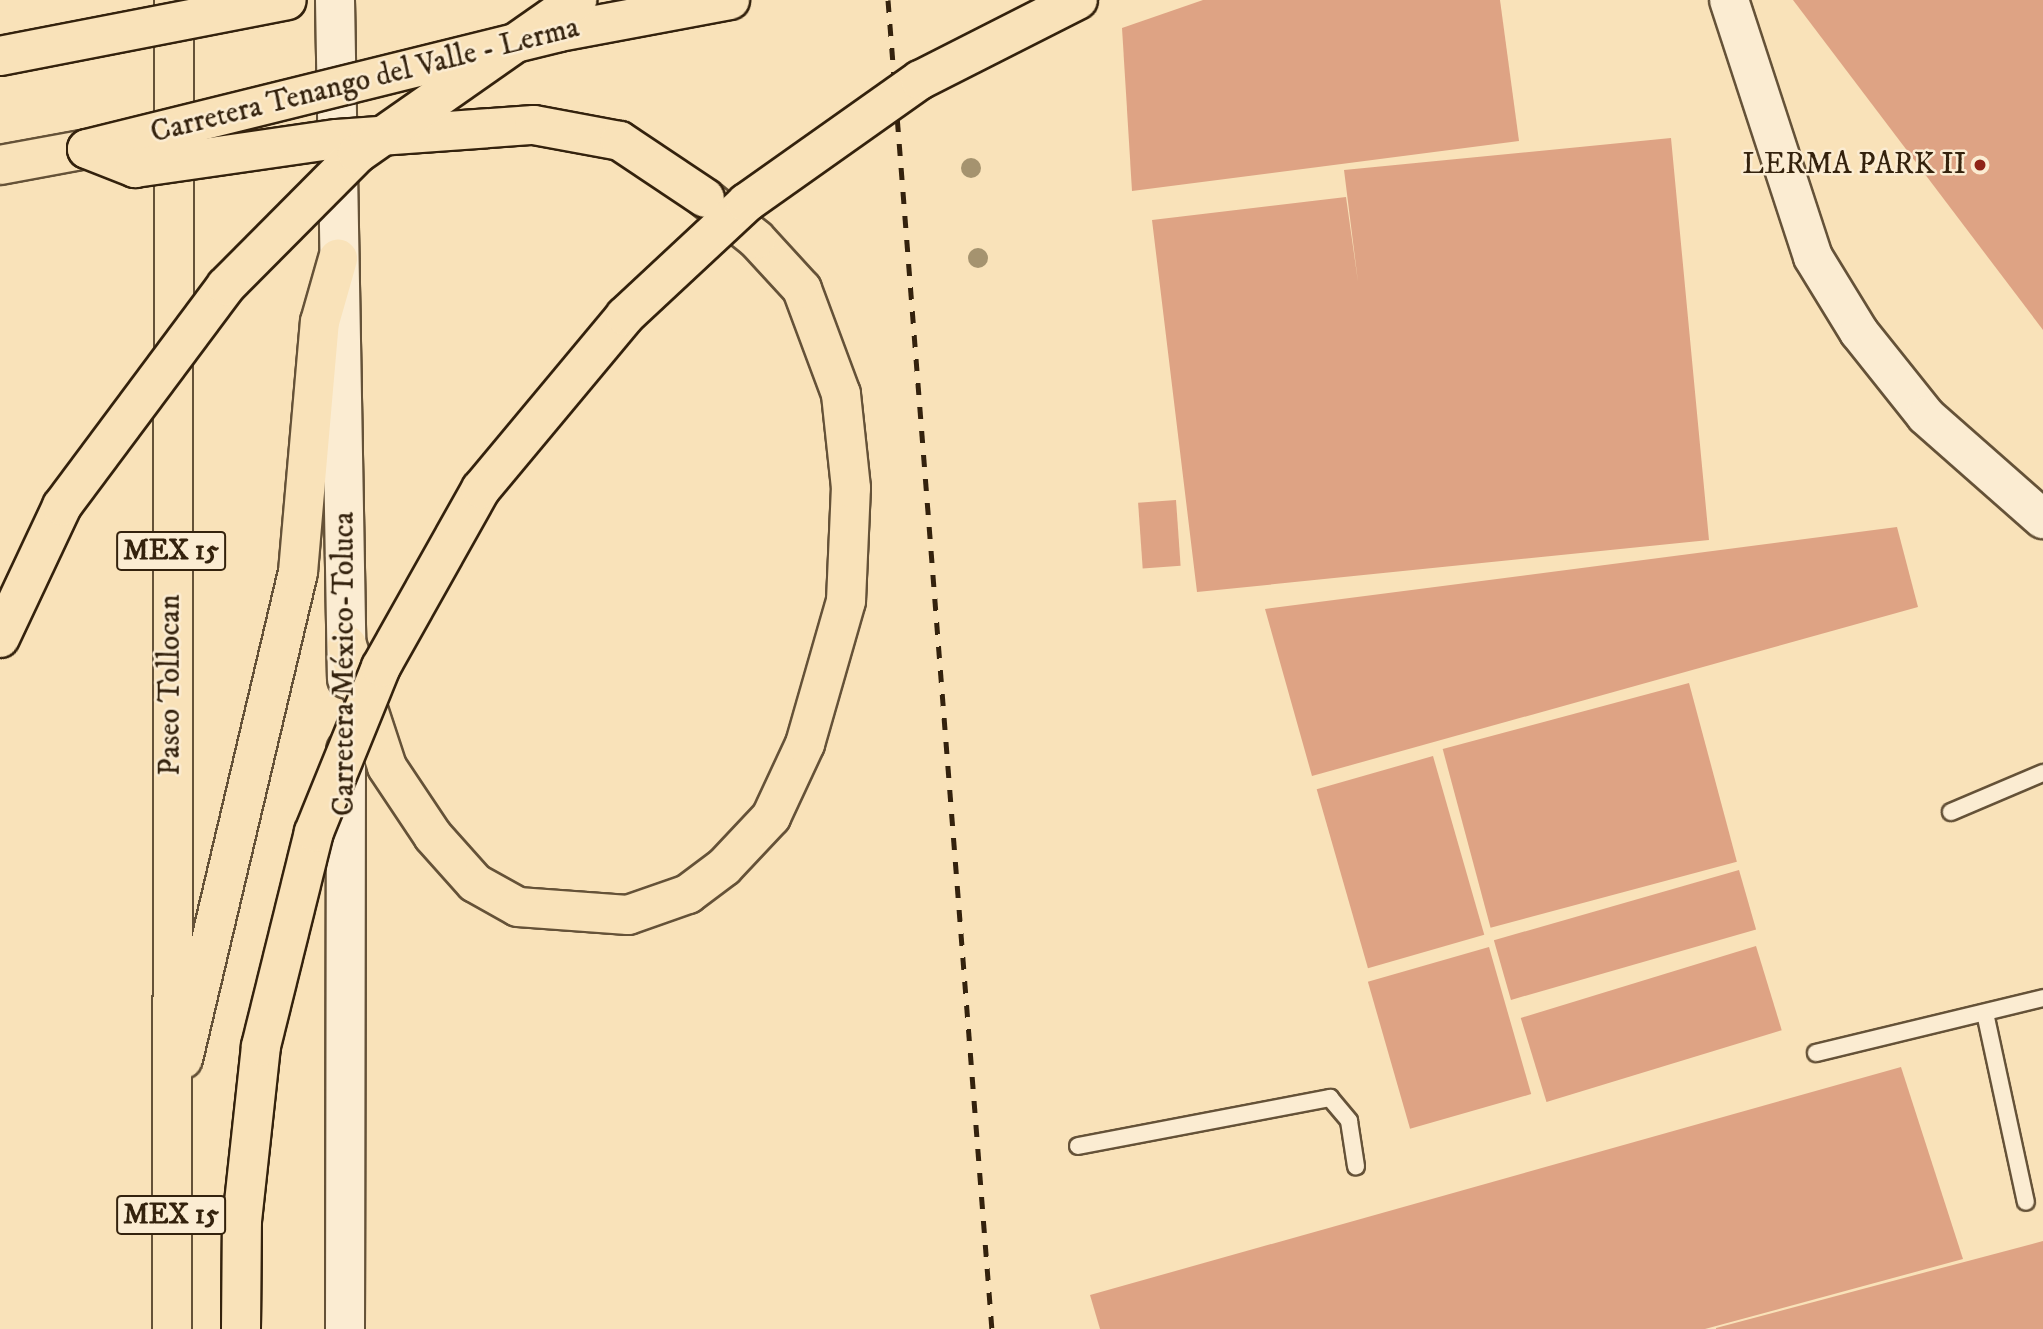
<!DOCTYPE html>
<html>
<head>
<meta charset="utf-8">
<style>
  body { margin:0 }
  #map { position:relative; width:2043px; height:1329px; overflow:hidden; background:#f9e2b9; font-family:"IM FELL DW Pica",serif }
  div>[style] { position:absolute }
  .building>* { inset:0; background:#dea384; transform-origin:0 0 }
  .roads { filter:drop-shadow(2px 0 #655238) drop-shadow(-2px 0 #655238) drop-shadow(0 2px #655238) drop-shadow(0 -2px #655238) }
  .lane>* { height:16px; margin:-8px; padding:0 8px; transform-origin:8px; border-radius:8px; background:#fbecd2 }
  .secondary>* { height:38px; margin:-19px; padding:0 19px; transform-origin:19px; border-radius:19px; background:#fbecd2 }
  .highway>* { height:38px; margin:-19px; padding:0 19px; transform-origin:19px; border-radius:19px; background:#f9e2b9 }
  .rail>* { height:5px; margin-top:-2.5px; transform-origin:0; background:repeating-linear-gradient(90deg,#34220d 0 12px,transparent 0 24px) }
  .bridges { filter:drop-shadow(2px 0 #34220d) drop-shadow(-2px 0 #34220d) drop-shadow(0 2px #34220d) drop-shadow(0 -2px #34220d) }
  .highway-bridge>* { height:38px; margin:-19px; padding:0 19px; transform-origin:19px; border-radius:19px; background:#f9e2b9 }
  .trees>* { width:20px; height:20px; margin:-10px; border-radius:50%; background:#a5936f }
  .dots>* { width:19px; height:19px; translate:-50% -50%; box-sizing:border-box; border:4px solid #fbecd2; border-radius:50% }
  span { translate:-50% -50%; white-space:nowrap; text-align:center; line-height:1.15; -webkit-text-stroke:5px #fbecd2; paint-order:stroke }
  .shield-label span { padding:2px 5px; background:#fbecd2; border:2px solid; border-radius:5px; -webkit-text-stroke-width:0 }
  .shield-label { font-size:28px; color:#34220d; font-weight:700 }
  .street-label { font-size:30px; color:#34220d }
  .poi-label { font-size:30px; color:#34220d }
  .right { translate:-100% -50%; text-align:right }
</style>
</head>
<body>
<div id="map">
  <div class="building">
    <div style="clip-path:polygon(1203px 0,1500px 0,1519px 141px,1132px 191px,1122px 28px)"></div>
    <div style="clip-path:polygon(1793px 0,2043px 0,2043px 330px)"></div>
    <div style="clip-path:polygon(1671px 138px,1709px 540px,1197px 592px,1152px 220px,1346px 197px,1358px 282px,1344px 170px)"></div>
    <div style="left:1176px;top:500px;width:66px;height:38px;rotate:86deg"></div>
    <div style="clip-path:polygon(1897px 527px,1918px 607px,1312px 776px,1265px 609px)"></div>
    <div style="left:1689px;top:683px;width:185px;height:255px;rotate:75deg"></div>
    <div style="left:1433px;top:756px;width:186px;height:121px;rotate:74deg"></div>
    <div style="left:1739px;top:870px;width:62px;height:255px;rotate:74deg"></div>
    <div style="left:1756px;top:946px;width:88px;height:246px;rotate:73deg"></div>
    <div style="left:1489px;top:947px;width:153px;height:126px;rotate:74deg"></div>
    <div style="clip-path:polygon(1901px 1067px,1963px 1259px,1705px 1329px,1100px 1329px,1090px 1295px)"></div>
    <div style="clip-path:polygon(2043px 1241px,2043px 1329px,1716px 1329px,1716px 1328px)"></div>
  </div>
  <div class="roads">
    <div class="lane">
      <div style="left:1951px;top:812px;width:100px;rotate:-23deg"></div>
      <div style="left:1985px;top:1013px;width:193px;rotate:77.8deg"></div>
      <div style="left:1816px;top:1053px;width:234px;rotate:-13.6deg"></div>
      <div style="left:1078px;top:1146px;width:257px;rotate:-10.8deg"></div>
      <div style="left:1330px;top:1098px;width:30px;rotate:50deg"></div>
      <div style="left:1349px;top:1121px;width:46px;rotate:81.2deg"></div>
    </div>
    <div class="secondary">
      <div style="left:335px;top:0;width:679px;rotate:88.99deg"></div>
      <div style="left:1729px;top:0;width:270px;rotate:71.9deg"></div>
      <div style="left:1813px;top:257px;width:88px;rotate:58.5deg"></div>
      <div style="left:1859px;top:332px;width:107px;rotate:51.4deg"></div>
      <div style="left:1926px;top:416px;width:156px;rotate:41.4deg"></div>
      <div style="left:345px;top:1329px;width:579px;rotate:-89.9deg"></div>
    </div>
    <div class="highway">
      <div style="left:0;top:165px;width:88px;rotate:-10.4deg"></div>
      <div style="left:347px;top:645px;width:128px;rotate:71.8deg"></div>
      <div style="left:387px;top:767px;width:83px;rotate:56.3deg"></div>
      <div style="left:433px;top:836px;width:63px;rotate:48.2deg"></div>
      <div style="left:475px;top:883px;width:49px;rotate:29.2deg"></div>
      <div style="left:518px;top:907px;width:110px;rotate:4.2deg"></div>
      <div style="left:628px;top:915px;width:64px;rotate:-19.3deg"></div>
      <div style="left:688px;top:894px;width:45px;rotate:-36.9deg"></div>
      <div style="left:724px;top:867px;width:69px;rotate:-46.8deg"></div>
      <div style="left:771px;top:817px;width:81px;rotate:-65deg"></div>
      <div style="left:805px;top:744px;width:149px;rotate:-74deg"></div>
      <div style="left:846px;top:601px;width:113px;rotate:-87.5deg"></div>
      <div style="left:851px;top:488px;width:95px;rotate:-96.1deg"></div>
      <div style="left:841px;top:394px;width:112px;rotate:-110.4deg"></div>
      <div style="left:802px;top:289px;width:68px;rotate:-132.6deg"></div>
      <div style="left:756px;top:239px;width:65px;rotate:-141.2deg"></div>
      <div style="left:183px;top:1059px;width:500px;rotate:-76.71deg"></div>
      <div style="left:298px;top:572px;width:251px;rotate:-85deg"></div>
      <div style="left:320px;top:322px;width:66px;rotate:-74.1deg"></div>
      <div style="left:172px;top:1329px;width:1329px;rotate:-89.91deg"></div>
    </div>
  </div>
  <div class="rail">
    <div style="left:888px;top:0;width:1333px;rotate:85.53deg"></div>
  </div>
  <div class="bridges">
    <div class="highway-bridge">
      <div style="left:0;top:56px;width:292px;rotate:-11deg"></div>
      <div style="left:87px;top:149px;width:486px;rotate:-13.9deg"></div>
      <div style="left:559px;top:32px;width:174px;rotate:-10.6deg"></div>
      <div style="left:87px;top:149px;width:52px;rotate:21.6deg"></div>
      <div style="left:135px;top:168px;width:204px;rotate:-8.2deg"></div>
      <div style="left:337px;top:139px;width:197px;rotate:-4.1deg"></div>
      <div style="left:534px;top:125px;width:87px;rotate:10.5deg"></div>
      <div style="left:620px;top:141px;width:102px;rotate:33.8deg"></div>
      <div style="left:0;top:638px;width:146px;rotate:-64.8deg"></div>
      <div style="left:62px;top:506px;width:274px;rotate:-53.3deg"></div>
      <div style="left:226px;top:286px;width:186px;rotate:-45.2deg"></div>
      <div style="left:357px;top:154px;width:269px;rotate:-35deg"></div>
      <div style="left:241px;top:1329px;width:108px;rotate:-89.5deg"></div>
      <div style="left:242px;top:1221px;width:176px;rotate:-83.8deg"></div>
      <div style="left:261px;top:1046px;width:220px;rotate:-76.1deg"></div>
      <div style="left:314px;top:832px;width:178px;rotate:-67.9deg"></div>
      <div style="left:381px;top:667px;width:204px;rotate:-60.7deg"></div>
      <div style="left:481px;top:489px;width:225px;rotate:-50.2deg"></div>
      <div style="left:625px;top:316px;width:166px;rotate:-43deg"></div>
      <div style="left:746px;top:203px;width:213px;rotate:-35.3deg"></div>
      <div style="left:920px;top:80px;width:177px;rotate:-26.9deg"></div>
    </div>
  </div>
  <div class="trees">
    <div style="left:971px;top:168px"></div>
    <div style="left:978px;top:258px"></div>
  </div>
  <div class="dots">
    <div style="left:1980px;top:165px;background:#8f2418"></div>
  </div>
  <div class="shield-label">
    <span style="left:171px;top:551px">MEX 15</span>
    <span style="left:171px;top:1215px">MEX 15</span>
  </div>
  <div class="street-label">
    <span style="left:365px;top:81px;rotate:-14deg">Carretera Tenango del Valle - Lerma</span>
    <span style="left:345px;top:664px;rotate:-90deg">Carretera México-Toluca</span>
    <span style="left:171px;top:685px;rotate:-90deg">Paseo Tollocan</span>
  </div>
  <div class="poi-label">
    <span class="right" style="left:1966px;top:165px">LERMA PARK II</span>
  </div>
</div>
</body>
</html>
